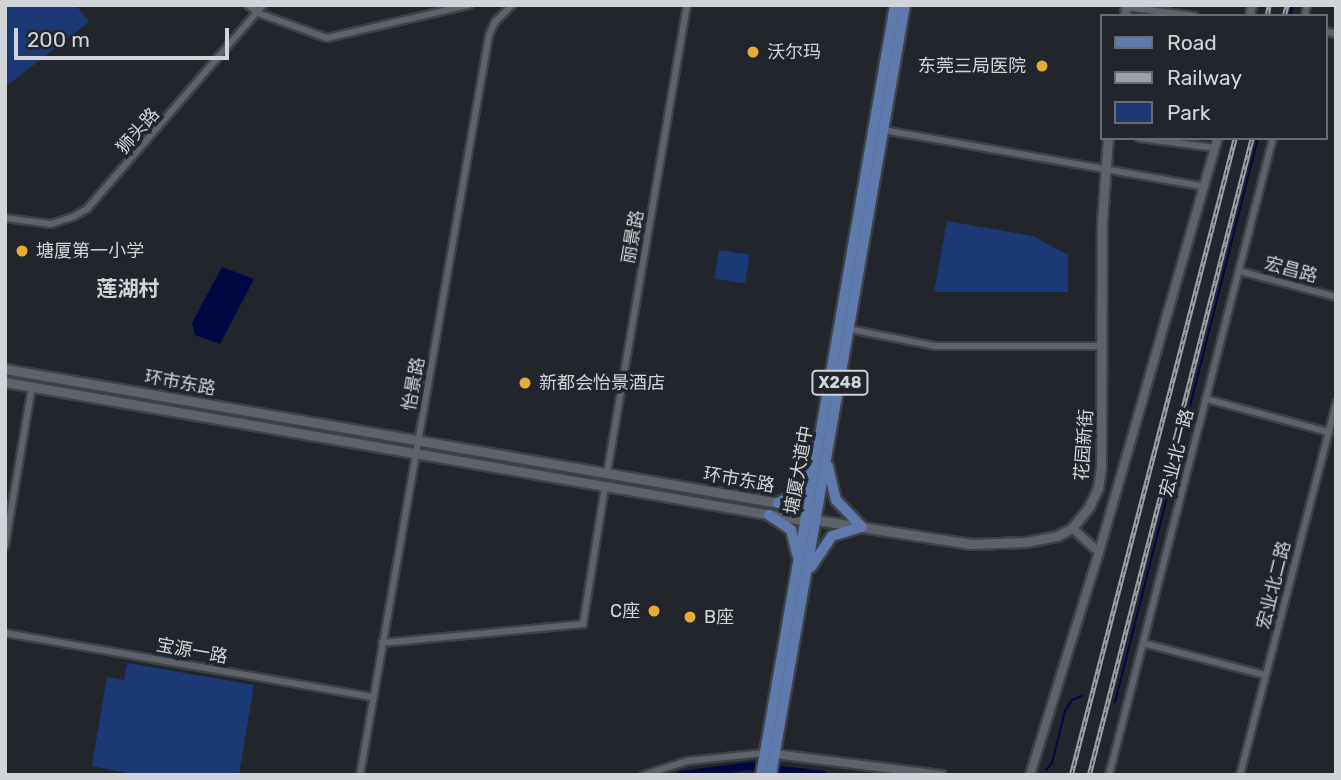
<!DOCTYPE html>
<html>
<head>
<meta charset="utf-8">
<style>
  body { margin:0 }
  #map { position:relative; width:1341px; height:780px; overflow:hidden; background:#22252c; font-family:Rubik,"Noto Sans SC",sans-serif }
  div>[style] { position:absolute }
  .green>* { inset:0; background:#1b3974; transform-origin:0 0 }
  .water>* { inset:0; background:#000742 }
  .stream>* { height:2px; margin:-1px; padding:0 1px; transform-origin:1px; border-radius:1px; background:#000742 }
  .canal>* { height:8px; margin:-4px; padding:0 4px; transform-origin:4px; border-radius:4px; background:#000742 }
  .roads { filter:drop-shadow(2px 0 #3e4147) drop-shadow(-2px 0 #3e4147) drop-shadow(0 2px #3e4147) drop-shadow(0 -2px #3e4147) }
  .minor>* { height:6px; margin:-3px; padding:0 3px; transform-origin:3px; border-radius:3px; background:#5e626a }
  .tertiary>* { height:8px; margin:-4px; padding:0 4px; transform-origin:4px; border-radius:4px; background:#5e626a }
  .secondary>* { height:9px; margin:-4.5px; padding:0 4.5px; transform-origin:4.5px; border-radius:4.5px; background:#5e626a }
  .primary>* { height:10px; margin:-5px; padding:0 5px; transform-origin:5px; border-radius:5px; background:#5f7aad }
  .rail>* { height:4.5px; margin-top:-2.25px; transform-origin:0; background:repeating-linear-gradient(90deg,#22252c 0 5px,#9da0a6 0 10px); box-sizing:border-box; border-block:2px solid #9da0a6 }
  .dots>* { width:19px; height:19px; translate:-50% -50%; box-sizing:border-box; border:4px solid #22252c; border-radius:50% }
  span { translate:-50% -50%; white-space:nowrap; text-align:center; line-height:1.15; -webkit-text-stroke:7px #22252c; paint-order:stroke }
  .shield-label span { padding:2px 5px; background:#22252c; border:2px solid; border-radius:5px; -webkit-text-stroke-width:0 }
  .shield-label { font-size:16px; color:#d1d4d9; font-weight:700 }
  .poi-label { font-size:18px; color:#d1d4d9 }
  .left { translate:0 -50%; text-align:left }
  .right { translate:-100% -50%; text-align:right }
  .street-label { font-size:18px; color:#d1d4d9 }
  .quarter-label { font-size:21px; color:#d1d4d9; font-weight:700 }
  .frame { position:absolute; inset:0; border:7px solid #d1d4d9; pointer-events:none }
  .legend { position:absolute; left:1100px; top:14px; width:228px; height:126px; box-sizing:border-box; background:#22252c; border:2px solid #686b71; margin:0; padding:9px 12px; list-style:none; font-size:21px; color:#d1d4d9 }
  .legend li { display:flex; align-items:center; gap:14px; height:35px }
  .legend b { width:35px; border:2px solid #686b71 }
  .scale { position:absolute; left:14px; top:28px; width:215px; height:32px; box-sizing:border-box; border:4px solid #d1d4d9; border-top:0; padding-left:9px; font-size:21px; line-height:24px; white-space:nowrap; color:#d1d4d9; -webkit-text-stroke:5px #22252c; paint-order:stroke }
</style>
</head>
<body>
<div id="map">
  <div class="green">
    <div style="clip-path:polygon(5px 5px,76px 5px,89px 22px,5px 87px)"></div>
    <div style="clip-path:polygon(947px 221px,1033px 236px,1068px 255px,1068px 292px,934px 292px)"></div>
    <div style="left:719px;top:250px;width:31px;height:29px;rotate:9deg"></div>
    <div style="clip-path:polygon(127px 663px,254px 685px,239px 775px,137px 775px,92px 766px,107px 677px,124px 680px)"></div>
  </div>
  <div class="water">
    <div style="clip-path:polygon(222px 267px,254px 279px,220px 344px,195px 335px,192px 323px)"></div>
  </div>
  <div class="stream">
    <div style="left:1290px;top:16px;width:11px;rotate:-75deg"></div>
    <div style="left:1115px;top:702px;width:582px;rotate:-75.77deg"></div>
    <div style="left:1046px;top:770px;width:9px;rotate:-49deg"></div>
    <div style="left:1052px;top:763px;width:54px;rotate:-76deg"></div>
    <div style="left:1065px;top:711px;width:13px;rotate:-58deg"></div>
    <div style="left:1072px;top:700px;width:11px;rotate:-22deg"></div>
  </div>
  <div class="canal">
    <div style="left:681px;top:775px;width:70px;rotate:-7.4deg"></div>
    <div style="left:750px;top:766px;width:74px;rotate:7deg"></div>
  </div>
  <div class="roads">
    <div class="minor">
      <div style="left:248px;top:5px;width:13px;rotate:39deg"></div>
      <div style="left:258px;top:13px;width:73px;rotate:19.9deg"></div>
      <div style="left:327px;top:38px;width:146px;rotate:-13.1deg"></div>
      <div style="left:1126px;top:7px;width:69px;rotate:7.5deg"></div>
      <div style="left:1305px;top:16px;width:11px;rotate:-80deg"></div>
      <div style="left:1325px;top:31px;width:11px;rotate:15deg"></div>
      <div style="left:883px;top:130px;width:327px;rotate:10deg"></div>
      <div style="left:1139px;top:138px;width:77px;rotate:7.5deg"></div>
      <div style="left:5px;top:218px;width:46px;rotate:7.4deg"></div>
      <div style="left:51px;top:224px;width:23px;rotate:-18deg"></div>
      <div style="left:73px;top:217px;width:16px;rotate:-30deg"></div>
      <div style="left:87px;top:209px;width:269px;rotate:-49.2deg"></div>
      <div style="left:1239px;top:271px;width:100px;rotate:15deg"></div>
      <div style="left:849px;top:329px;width:88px;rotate:11.2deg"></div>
      <div style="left:935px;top:346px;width:167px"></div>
      <div style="left:1206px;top:399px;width:126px;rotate:15.1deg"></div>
      <div style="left:607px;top:473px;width:475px;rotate:-80.3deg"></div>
      <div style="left:5px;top:546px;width:162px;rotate:-80.4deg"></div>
      <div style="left:5px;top:633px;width:374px;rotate:9.9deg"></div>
      <div style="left:382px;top:643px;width:202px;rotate:-5.4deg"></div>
      <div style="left:583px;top:624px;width:140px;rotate:-80.9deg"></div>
      <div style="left:1143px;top:643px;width:126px;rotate:14.7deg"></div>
      <div style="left:360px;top:775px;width:751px;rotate:-80.11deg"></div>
      <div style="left:489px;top:35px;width:14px;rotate:-65deg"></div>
      <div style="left:495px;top:22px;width:24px;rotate:-45deg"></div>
      <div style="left:644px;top:775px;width:45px;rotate:-18deg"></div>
      <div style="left:687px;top:761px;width:78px;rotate:-5.9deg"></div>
      <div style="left:1109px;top:775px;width:658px;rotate:-75.56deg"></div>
      <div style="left:1240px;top:775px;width:384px;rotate:-75.5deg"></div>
    </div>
    <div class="tertiary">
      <div style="left:1250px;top:16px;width:11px;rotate:-80deg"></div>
      <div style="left:1072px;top:528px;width:36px;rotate:42deg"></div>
      <div style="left:775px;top:754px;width:168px;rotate:7.2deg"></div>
      <div style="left:1030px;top:775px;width:233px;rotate:-72.8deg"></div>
      <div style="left:1099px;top:552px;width:431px;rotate:-74deg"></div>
    </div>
    <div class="secondary">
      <div style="left:1125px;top:16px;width:11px;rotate:-85deg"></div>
      <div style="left:5px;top:369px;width:809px;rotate:9.82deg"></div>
      <div style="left:802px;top:507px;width:10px;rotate:29deg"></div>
      <div style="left:5px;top:382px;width:813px;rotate:9.84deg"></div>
      <div style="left:806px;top:521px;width:10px;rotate:-6deg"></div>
      <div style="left:816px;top:520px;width:157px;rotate:8.8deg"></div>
      <div style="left:971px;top:544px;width:55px;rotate:-2.1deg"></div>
      <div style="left:1026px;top:542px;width:32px;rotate:-11deg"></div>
      <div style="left:1057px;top:536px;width:17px;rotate:-28deg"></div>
      <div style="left:1072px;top:528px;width:27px;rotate:-51deg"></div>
      <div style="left:1089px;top:507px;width:21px;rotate:-65deg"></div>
      <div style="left:1098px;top:488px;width:21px;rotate:-82deg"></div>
      <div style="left:1101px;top:467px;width:246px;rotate:-89.8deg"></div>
      <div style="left:1102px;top:221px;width:83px;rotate:-85.9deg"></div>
    </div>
    <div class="primary">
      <div style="left:828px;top:466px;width:35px;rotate:77deg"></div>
      <div style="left:836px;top:500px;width:37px;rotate:46deg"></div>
      <div style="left:778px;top:503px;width:25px;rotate:-27deg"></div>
      <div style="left:800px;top:492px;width:22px;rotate:-60deg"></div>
      <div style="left:769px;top:515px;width:27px;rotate:34deg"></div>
      <div style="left:791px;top:530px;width:25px;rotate:76deg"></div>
      <div style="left:811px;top:567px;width:37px;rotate:-56deg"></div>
      <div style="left:832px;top:536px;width:31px;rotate:-17deg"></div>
      <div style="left:761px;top:775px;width:782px;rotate:-80.13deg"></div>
      <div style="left:771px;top:775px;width:782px;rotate:-80.13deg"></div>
    </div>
  </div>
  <div class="rail">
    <div style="left:1267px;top:16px;width:11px;rotate:-80deg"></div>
    <div style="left:1284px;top:16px;width:11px;rotate:-75deg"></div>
    <div style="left:1071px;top:775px;width:658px;rotate:-75.56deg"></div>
    <div style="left:1089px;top:775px;width:658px;rotate:-75.65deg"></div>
  </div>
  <div class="dots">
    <div style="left:753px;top:52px;background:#e5ad35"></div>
    <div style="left:1042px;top:66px;background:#e5ad35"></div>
    <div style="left:22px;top:251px;background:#e5ad35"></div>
    <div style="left:525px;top:383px;background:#e5ad35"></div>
    <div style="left:654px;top:611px;background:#e5ad35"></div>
    <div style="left:690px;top:617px;background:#e5ad35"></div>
  </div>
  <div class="shield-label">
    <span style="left:840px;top:383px">X248</span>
  </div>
  <div class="poi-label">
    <span class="left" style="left:767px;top:52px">沃尔玛</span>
    <span class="right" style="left:1026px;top:66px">东莞三局医院</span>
    <span class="left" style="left:36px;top:251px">塘厦第一小学</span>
    <span class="left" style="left:539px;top:383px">新都会怡景酒店</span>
    <span class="right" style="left:640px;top:611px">C座</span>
    <span class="left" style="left:704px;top:617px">B座</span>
  </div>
  <div class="street-label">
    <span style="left:138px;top:131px;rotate:-49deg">狮头路</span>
    <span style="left:633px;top:237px;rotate:-80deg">丽景路</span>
    <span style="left:1291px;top:270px;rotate:15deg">宏昌路</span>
    <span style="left:180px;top:383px;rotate:10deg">环市东路</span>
    <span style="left:414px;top:384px;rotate:-80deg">怡景路</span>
    <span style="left:1084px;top:445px;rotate:-86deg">花园新街</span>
    <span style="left:1177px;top:453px;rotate:-76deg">宏业北一路</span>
    <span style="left:799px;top:470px;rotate:-80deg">塘厦大道中</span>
    <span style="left:739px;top:480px;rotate:10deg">环市东路</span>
    <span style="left:1274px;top:585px;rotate:-76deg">宏业北二路</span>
    <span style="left:192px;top:651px;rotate:10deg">宝源一路</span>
  </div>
  <div class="quarter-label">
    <span style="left:128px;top:289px">莲湖村</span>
  </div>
  <div class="frame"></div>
  <ul class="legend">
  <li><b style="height:9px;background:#5f7aad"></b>Road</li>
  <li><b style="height:9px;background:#9da0a6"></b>Railway</li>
  <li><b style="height:19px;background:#1b3974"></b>Park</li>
  </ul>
  <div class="scale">200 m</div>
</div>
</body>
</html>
